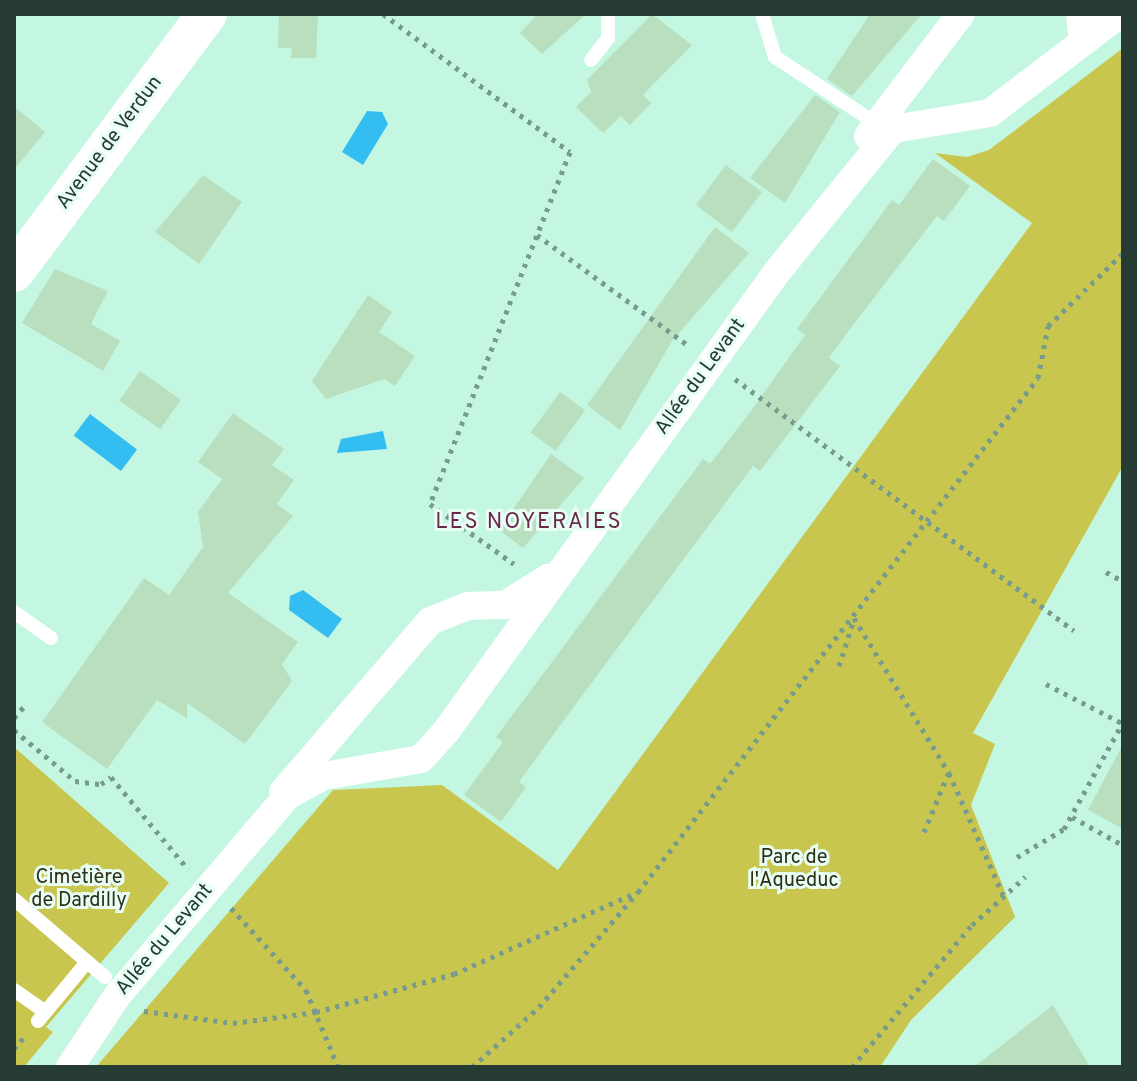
<!DOCTYPE html>
<html>
<head>
<meta charset="utf-8">
<style>
  body { margin:0 }
  #map { position:relative; width:1137px; height:1081px; overflow:hidden; background:#c3f7e2; font-family:Overpass,sans-serif }
  div>[style] { position:absolute }
  .green>* { inset:0; background:#c8c64e }
  .water>* { inset:0; background:#34bdf0; transform-origin:0 0 }
  .building>* { inset:0; background:#badfbe; transform-origin:0 0 }
  .path>* { height:5px; margin-top:-2.5px; transform-origin:0; background:repeating-linear-gradient(90deg,#779b8d 0 4px,transparent 0 10px) }
  .lane>* { height:14px; margin:-7px; padding:0 7px; transform-origin:7px; border-radius:7px; background:#fff }
  .street>* { height:28px; margin:-14px; padding:0 14px; transform-origin:14px; border-radius:14px; background:#fff }
  .secondary>* { height:40px; margin:-20px; padding:0 20px; transform-origin:20px; border-radius:20px; background:#fff }
  span { translate:-50% -50%; white-space:nowrap; text-align:center; line-height:1.15; -webkit-text-stroke:6px #e8fdf4; paint-order:stroke }
  .street-label { font-size:20px; color:#263b33 }
  .park-label { font-size:20px; color:#2f2f17 }
  .neighbourhood-label { font-size:22px; color:#692a4d; letter-spacing:2px }
  .frame { position:absolute; inset:0; border:16px solid #263b33; pointer-events:none }
</style>
</head>
<body>
<div id="map">
  <div class="green">
    <div style="clip-path:polygon(1123px 48px,1123px 466px,973px 733px,995px 744px,971px 805px,1015px 917px,911px 1020px,880px 1067px,96px 1067px,333px 790px,442px 785px,558px 870px,1032px 223px,935px 153px,967px 157px,989px 150px)"></div>
    <div style="clip-path:polygon(14px 747px,169px 883px,46px 1027px,53px 1032px,24px 1067px,14px 1067px)"></div>
  </div>
  <div class="water">
    <div style="clip-path:polygon(367px 111px,382px 112px,388px 124px,363px 165px,342px 152px)"></div>
    <div style="left:90px;top:414px;width:59px;height:27px;rotate:37deg"></div>
    <div style="clip-path:polygon(383px 431px,387px 449px,337px 453px,341px 439px)"></div>
    <div style="clip-path:polygon(303px 590px,342px 619px,328px 638px,289px 610px,290px 596px)"></div>
  </div>
  <div class="building">
    <div style="clip-path:polygon(279px 14px,318px 14px,316px 58px,291px 58px,292px 48px,278px 48px)"></div>
    <div style="clip-path:polygon(538px 14px,586px 14px,542px 54px,520px 33px)"></div>
    <div style="clip-path:polygon(652px 14px,692px 45px,643px 95px,651px 103px,630px 125px,621px 116px,603px 133px,576px 107px,591px 92px,587px 80px)"></div>
    <div style="clip-path:polygon(870px 14px,922px 14px,852px 96px,827px 79px)"></div>
    <div style="clip-path:polygon(815px 95px,840px 112px,785px 203px,750px 178px)"></div>
    <div style="clip-path:polygon(14px 106px,45px 132px,14px 170px)"></div>
    <div style="clip-path:polygon(933px 159px,970px 186px,944px 221px,937px 216px,850px 329px,829px 358px,840px 366px,760px 471px,753px 466px,567px 716px,519px 782px,526px 787px,501px 822px,464px 795px,503px 742px,496px 737px,703px 459px,710px 464px,751px 411px,805px 335px,797px 329px,892px 200px,899px 205px)"></div>
    <div style="left:726px;top:165px;width:45px;height:50px;rotate:37deg"></div>
    <div style="clip-path:polygon(203px 175px,242px 202px,199px 264px,155px 232px)"></div>
    <div style="clip-path:polygon(715px 227px,749px 253px,672px 341px,620px 430px,587px 405px)"></div>
    <div style="clip-path:polygon(55px 269px,108px 291px,91px 324px,120px 341px,103px 371px,22px 323px)"></div>
    <div style="clip-path:polygon(368px 295px,392px 312px,379px 332px,415px 356px,395px 386px,384px 379px,326px 399px,312px 381px)"></div>
    <div style="left:140px;top:371px;width:50px;height:36px;rotate:35deg"></div>
    <div style="left:560px;top:392px;width:31px;height:50px;rotate:36deg"></div>
    <div style="clip-path:polygon(233px 413px,284px 449px,272px 465px,294px 480px,277px 504px,293px 516px,228px 593px,298px 642px,282px 664px,292px 681px,245px 744px,187px 703px,187px 718px,157px 700px,107px 769px,42px 722px,144px 578px,169px 595px,203px 547px,198px 512px,222px 479px,198px 462px)"></div>
    <div style="clip-path:polygon(551px 454px,584px 478px,523px 548px,499px 530px)"></div>
    <div style="clip-path:polygon(1123px 744px,1123px 829px,1088px 810px)"></div>
    <div style="clip-path:polygon(1053px 1005px,1090px 1067px,974px 1067px)"></div>
  </div>
  <div class="path">
    <div style="left:383px;top:14px;width:232px;rotate:36.4deg"></div>
    <div style="left:570px;top:152px;width:379px;rotate:111.7deg"></div>
    <div style="left:430px;top:504px;width:103px;rotate:35.5deg"></div>
    <div style="left:537px;top:235px;width:187px;rotate:36.1deg"></div>
    <div style="left:735px;top:379px;width:422px;rotate:36.6deg"></div>
    <div style="left:1106px;top:572px;width:19px;rotate:28deg"></div>
    <div style="left:854px;top:618px;width:182px;rotate:58.5deg"></div>
    <div style="left:949px;top:773px;width:133px;rotate:66.1deg"></div>
    <div style="left:839px;top:666px;width:46px;rotate:-72.3deg"></div>
    <div style="left:1046px;top:684px;width:85px;rotate:27.2deg"></div>
    <div style="left:14px;top:718px;width:18px;rotate:-49deg"></div>
    <div style="left:14px;top:730px;width:80px;rotate:39.9deg"></div>
    <div style="left:75px;top:781px;width:26px;rotate:7deg"></div>
    <div style="left:101px;top:784px;width:12px;rotate:-35deg"></div>
    <div style="left:111px;top:777px;width:120px;rotate:50.1deg"></div>
    <div style="left:1072px;top:817px;width:58px;rotate:28.8deg"></div>
    <div style="left:924px;top:832px;width:63px;rotate:-67.5deg"></div>
    <div style="left:1017px;top:857px;width:55px;rotate:-30.8deg"></div>
    <div style="left:1064px;top:829px;width:122px;rotate:-61.1deg"></div>
    <div style="left:231px;top:908px;width:111px;rotate:47.6deg"></div>
    <div style="left:306px;top:990px;width:83px;rotate:67.4deg"></div>
    <div style="left:144px;top:1011px;width:90px;rotate:7.7deg"></div>
    <div style="left:233px;top:1023px;width:84px;rotate:-7.5deg"></div>
    <div style="left:316px;top:1012px;width:143px;rotate:-15.4deg"></div>
    <div style="left:454px;top:974px;width:196px;rotate:-24.1deg"></div>
    <div style="left:14px;top:1049px;width:16px;rotate:-50deg"></div>
    <div style="left:472px;top:1067px;width:90px;rotate:-41.8deg"></div>
    <div style="left:539px;top:1007px;width:152px;rotate:-49.3deg"></div>
    <div style="left:638px;top:892px;width:651px;rotate:-52.11deg"></div>
    <div style="left:1038px;top:378px;width:53px;rotate:-79.1deg"></div>
    <div style="left:1048px;top:326px;width:105px;rotate:-44.2deg"></div>
    <div style="left:852px;top:1067px;width:186px;rotate:-49.8deg"></div>
    <div style="left:972px;top:925px;width:72px;rotate:-42.2deg"></div>
  </div>
  <div class="lane">
    <div style="left:762px;top:14px;width:45px;rotate:73.2deg"></div>
    <div style="left:775px;top:57px;width:122px;rotate:33.3deg"></div>
    <div style="left:591px;top:60px;width:28px;rotate:-52deg"></div>
    <div style="left:608px;top:38px;width:24px;rotate:-90deg"></div>
    <div style="left:14px;top:612px;width:45px;rotate:35.1deg"></div>
    <div style="left:14px;top:899px;width:120px;rotate:40.6deg"></div>
    <div style="left:14px;top:990px;width:38px;rotate:35deg"></div>
    <div style="left:38px;top:1021px;width:77px;rotate:-50.3deg"></div>
  </div>
  <div class="street">
    <div style="left:1080px;top:14px;width:28px;rotate:84deg"></div>
    <div style="left:868px;top:136px;width:153px;rotate:-52.7deg"></div>
    <div style="left:283px;top:792px;width:225px;rotate:-49.3deg"></div>
    <div style="left:430px;top:621px;width:41px;rotate:-21.5deg"></div>
    <div style="left:468px;top:606px;width:37px;rotate:-2deg"></div>
    <div style="left:505px;top:605px;width:51px;rotate:-32.1deg"></div>
    <div style="left:70px;top:1067px;width:85px;rotate:-56.5deg"></div>
    <div style="left:117px;top:996px;width:262px;rotate:-49.6deg"></div>
    <div style="left:287px;top:796px;width:42px;rotate:-28.4deg"></div>
    <div style="left:324px;top:776px;width:98px;rotate:-9.9deg"></div>
    <div style="left:421px;top:759px;width:39px;rotate:-48deg"></div>
    <div style="left:447px;top:730px;width:565px;rotate:-54.23deg"></div>
    <div style="left:777px;top:272px;width:184px;rotate:-51deg"></div>
    <div style="left:893px;top:129px;width:98px;rotate:-9.4deg"></div>
    <div style="left:990px;top:113px;width:163px;rotate:-37.3deg"></div>
  </div>
  <div class="secondary">
    <div style="left:14px;top:272px;width:322px;rotate:-53.2deg"></div>
  </div>
  <div class="street-label">
    <span style="left:110px;top:143px;rotate:-53deg">Avenue de Verdun</span>
    <span style="left:701px;top:377px;rotate:-54deg">Allée du Levant</span>
    <span style="left:165px;top:940px;rotate:-50deg">Allée du Levant</span>
  </div>
  <div class="park-label">
    <span style="left:794px;top:870px">Parc de<br>l'Aqueduc</span>
    <span style="left:79px;top:890px">Cimetière<br>de Dardilly</span>
  </div>
  <div class="neighbourhood-label">
    <span style="left:529px;top:523px">LES NOYERAIES</span>
  </div>
  <div class="frame"></div>
</div>
</body>
</html>
